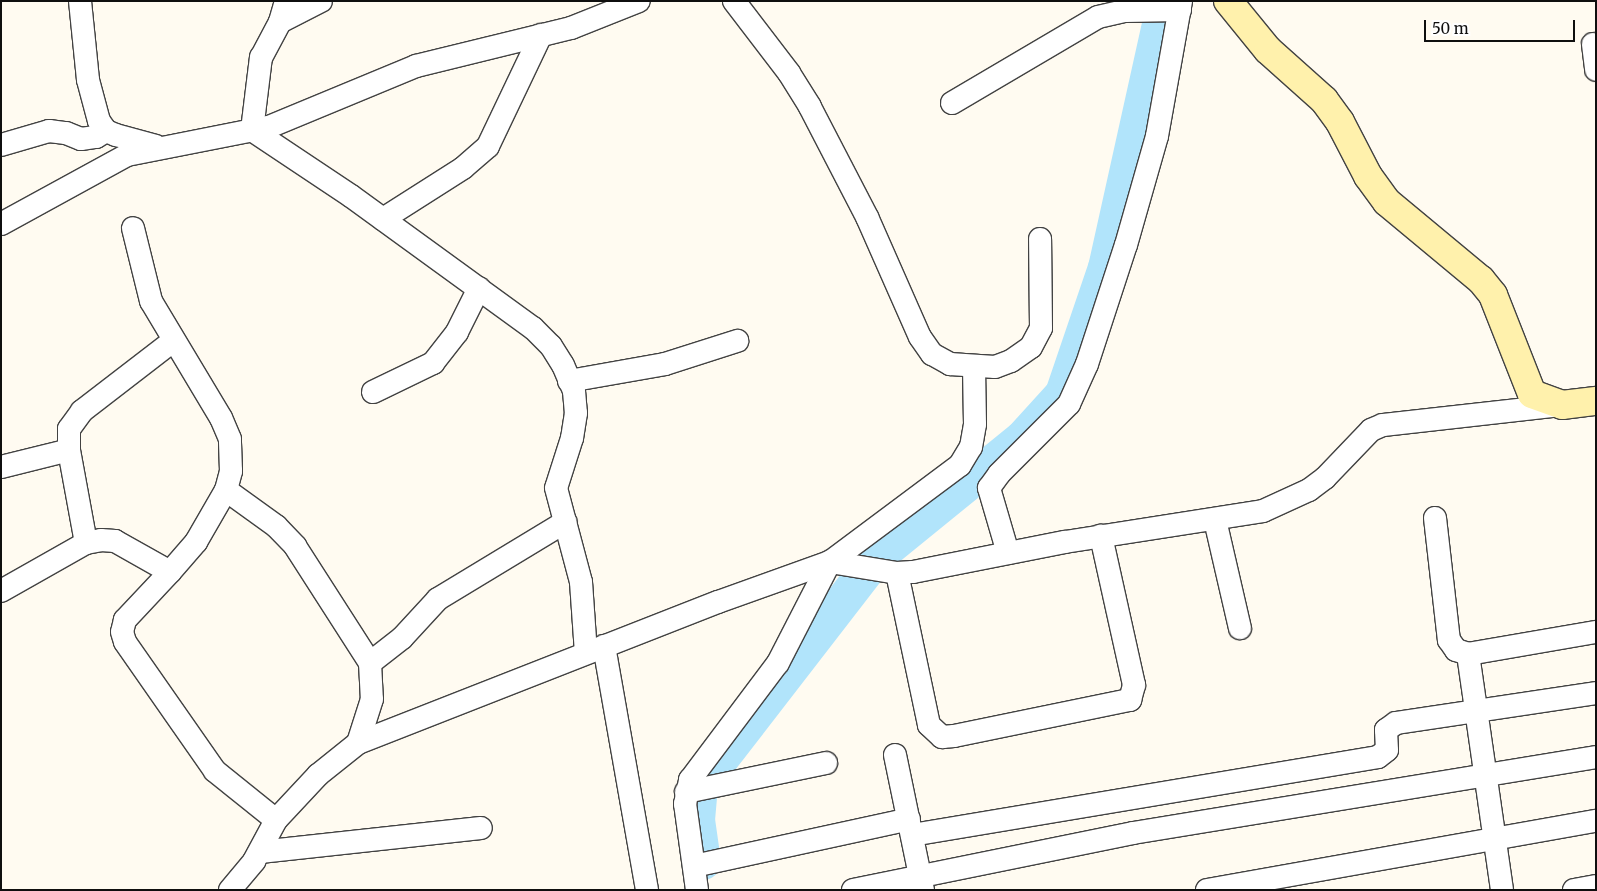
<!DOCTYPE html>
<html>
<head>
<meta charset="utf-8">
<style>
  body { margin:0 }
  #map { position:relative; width:1597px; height:891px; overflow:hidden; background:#fffbf1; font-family:Merriweather,serif }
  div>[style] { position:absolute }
  .river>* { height:36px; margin:-18px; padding:0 18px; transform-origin:18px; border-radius:18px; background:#b1e4fb }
  .roads { filter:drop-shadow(1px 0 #424242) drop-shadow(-1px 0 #424242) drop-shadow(0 1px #424242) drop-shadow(0 -1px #424242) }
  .street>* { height:22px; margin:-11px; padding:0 11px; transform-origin:11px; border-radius:11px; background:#fff }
  .secondary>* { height:28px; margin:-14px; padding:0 14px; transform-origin:14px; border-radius:14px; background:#fff1ac }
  span { translate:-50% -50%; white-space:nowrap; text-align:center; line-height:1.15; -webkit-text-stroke:5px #fff; paint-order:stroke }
  .frame { position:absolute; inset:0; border:2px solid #0f0f0f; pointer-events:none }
  .scale { position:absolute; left:1424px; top:20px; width:151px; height:22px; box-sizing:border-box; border:2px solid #0f0f0f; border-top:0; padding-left:6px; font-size:15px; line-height:18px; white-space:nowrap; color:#0f0f0f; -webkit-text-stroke:4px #fff; paint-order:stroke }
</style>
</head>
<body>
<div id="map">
  <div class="river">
    <div style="left:703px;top:862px;width:42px;rotate:-98.1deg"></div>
    <div style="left:697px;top:820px;width:34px;rotate:-85deg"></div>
    <div style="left:700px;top:786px;width:291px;rotate:-52.3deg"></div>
    <div style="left:878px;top:556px;width:187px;rotate:-39.1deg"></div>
    <div style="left:1023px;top:438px;width:59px;rotate:-47.7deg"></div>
    <div style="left:1063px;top:394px;width:133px;rotate:-71.2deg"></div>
    <div style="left:1106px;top:268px;width:273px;rotate:-77.5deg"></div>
  </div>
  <div class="roads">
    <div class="street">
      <div style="left:80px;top:1px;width:79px;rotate:84.2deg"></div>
      <div style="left:88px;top:80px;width:42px;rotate:75deg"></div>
      <div style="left:99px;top:121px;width:12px;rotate:55deg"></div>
      <div style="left:106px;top:131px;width:11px;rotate:22deg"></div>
      <div style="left:116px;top:135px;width:41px;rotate:15.4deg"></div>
      <div style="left:286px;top:1px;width:22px;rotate:106deg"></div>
      <div style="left:280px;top:22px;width:40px;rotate:118deg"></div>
      <div style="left:261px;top:57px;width:74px;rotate:97deg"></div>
      <div style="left:252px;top:130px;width:119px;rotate:33.7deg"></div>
      <div style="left:351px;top:196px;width:225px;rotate:36deg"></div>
      <div style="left:533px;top:328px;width:25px;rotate:45deg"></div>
      <div style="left:551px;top:346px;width:22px;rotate:58deg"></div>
      <div style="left:563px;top:365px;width:28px;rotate:67deg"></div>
      <div style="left:574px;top:391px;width:22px;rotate:85deg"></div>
      <div style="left:576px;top:413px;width:25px;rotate:99deg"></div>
      <div style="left:572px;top:438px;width:52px;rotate:107.7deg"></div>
      <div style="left:556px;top:488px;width:97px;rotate:75.1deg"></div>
      <div style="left:581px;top:582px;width:71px;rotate:86deg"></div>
      <div style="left:734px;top:1px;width:91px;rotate:52.6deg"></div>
      <div style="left:789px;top:73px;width:40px;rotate:58deg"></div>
      <div style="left:810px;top:107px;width:124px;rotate:62.6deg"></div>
      <div style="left:867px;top:217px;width:131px;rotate:66.2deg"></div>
      <div style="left:920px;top:337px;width:21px;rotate:55deg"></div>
      <div style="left:932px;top:354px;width:21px;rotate:29deg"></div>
      <div style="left:950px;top:364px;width:45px;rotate:3.8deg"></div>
      <div style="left:995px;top:367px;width:17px;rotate:-21deg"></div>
      <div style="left:1011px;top:361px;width:24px;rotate:-35deg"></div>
      <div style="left:1031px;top:347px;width:21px;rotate:-62deg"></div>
      <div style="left:1041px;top:328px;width:89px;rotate:-90.6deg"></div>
      <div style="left:280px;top:22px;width:46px;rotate:-27.1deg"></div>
      <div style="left:1593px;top:44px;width:26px;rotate:83deg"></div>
      <div style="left:952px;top:103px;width:169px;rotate:-30.5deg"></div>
      <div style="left:1098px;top:17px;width:28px;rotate:-13deg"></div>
      <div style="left:1125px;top:11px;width:55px;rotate:-1deg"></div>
      <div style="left:1px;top:145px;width:50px;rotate:-16.3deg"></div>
      <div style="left:49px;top:131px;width:17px;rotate:7deg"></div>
      <div style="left:66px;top:133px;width:16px;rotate:22deg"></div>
      <div style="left:81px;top:139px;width:15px;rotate:-8deg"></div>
      <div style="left:96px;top:137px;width:12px;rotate:-31deg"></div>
      <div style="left:383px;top:219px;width:95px;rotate:-32.5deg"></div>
      <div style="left:463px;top:168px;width:33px;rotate:-41deg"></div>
      <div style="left:488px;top:146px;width:123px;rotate:-64.5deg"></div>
      <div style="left:1px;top:224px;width:144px;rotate:-28.7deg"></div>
      <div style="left:127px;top:155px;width:145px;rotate:-11.2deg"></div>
      <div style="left:269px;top:127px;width:159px;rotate:-22.5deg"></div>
      <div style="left:416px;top:66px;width:160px;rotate:-13.8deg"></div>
      <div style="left:571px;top:28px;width:73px;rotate:-21.7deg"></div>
      <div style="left:569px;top:381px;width:97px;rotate:-10deg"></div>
      <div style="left:665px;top:364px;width:76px;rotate:-17.7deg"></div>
      <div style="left:373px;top:392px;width:67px;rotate:-25.8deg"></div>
      <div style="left:433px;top:363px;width:39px;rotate:-52deg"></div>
      <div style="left:457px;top:332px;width:49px;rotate:-63.4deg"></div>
      <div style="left:1px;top:467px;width:70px;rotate:-14deg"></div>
      <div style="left:226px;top:490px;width:62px;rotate:35.8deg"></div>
      <div style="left:276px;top:526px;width:28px;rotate:46deg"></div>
      <div style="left:295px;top:546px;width:139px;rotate:57.3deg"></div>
      <div style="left:370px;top:663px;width:36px;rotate:87deg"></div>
      <div style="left:372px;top:699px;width:46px;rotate:107.7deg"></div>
      <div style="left:1435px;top:518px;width:123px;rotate:83.5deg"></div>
      <div style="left:1449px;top:640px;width:12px;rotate:55deg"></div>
      <div style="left:1456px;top:650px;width:13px;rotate:18deg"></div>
      <div style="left:1468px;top:654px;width:130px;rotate:-9.8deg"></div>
      <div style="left:1215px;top:520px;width:111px;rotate:77deg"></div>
      <div style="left:86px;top:543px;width:95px;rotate:-100.4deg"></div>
      <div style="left:69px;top:450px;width:21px;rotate:-90deg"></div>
      <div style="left:69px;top:429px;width:22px;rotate:-54deg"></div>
      <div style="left:82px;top:411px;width:115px;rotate:-37.6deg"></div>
      <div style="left:1008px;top:553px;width:68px;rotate:-106.3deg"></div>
      <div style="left:989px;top:488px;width:17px;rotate:-54deg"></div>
      <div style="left:999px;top:474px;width:99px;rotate:-45deg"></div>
      <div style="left:1069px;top:404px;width:44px;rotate:-65.8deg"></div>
      <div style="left:1087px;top:364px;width:125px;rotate:-71.9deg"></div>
      <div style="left:1126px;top:245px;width:113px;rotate:-74.1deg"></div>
      <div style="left:1157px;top:136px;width:137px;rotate:-79.9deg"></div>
      <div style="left:170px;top:572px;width:66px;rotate:133.2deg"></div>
      <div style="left:125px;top:620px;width:12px;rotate:104deg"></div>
      <div style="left:122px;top:632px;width:10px;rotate:73deg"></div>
      <div style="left:125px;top:642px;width:157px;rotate:55.1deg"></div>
      <div style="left:215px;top:771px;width:78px;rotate:38.8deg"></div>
      <div style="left:897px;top:573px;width:155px;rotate:78.1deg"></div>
      <div style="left:929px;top:725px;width:18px;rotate:43deg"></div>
      <div style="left:942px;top:737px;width:12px;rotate:-5deg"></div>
      <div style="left:954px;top:736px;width:180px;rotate:-11.6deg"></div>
      <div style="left:1130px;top:700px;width:16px;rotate:-75deg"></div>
      <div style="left:1134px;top:685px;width:153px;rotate:-102.5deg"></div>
      <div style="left:1px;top:591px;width:98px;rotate:-29.5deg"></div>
      <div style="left:86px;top:543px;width:15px;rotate:-11deg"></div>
      <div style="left:101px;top:540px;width:14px;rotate:4deg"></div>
      <div style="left:115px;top:541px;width:63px;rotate:29.4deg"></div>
      <div style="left:170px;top:572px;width:40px;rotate:-49deg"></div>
      <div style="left:196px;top:542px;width:60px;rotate:-60deg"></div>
      <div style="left:226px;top:490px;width:20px;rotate:-75deg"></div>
      <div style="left:231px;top:471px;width:32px;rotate:-92deg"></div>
      <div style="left:230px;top:439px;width:23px;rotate:-113deg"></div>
      <div style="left:221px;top:418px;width:136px;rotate:-120.9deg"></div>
      <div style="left:151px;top:301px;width:75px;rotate:-103.9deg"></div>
      <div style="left:604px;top:646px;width:248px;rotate:80deg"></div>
      <div style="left:1468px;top:654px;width:238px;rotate:81.8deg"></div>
      <div style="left:370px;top:663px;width:41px;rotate:-38deg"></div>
      <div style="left:402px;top:638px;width:53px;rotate:-47.3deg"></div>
      <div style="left:438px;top:599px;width:149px;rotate:-31.2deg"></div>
      <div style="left:895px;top:755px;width:138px;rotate:78.3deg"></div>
      <div style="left:686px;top:792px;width:143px;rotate:-11.7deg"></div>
      <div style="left:912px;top:835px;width:472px;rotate:-9.5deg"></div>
      <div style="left:1378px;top:757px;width:11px;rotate:-38deg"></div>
      <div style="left:1387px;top:750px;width:20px;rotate:-93deg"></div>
      <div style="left:1386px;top:730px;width:12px;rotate:-35deg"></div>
      <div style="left:1396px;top:723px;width:202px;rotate:-8.5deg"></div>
      <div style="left:260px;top:852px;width:222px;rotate:-6.2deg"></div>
      <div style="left:694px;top:866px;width:220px;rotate:-12.3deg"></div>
      <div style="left:230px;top:890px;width:38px;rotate:-50deg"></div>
      <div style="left:254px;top:861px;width:47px;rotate:-61.8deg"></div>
      <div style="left:276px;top:820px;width:62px;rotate:-47deg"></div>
      <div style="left:318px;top:775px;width:51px;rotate:-38.7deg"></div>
      <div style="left:358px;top:743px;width:387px;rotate:-21.4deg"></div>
      <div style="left:718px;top:602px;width:119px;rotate:-19.7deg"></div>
      <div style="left:830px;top:562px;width:68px;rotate:9.3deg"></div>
      <div style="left:897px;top:573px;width:16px;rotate:-4deg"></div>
      <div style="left:913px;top:572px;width:155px;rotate:-11.2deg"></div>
      <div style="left:1065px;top:542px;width:200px;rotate:-8.9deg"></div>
      <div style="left:1263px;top:511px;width:51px;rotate:-24.5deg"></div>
      <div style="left:1309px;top:490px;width:20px;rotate:-37deg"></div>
      <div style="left:1325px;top:478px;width:66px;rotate:-46.2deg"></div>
      <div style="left:1371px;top:430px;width:13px;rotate:-23deg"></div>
      <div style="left:1383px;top:425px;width:179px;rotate:-6.4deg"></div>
      <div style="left:697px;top:890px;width:87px;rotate:-97.9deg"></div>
      <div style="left:685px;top:804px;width:25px;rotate:-78deg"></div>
      <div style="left:690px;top:780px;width:146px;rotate:-53.1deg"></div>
      <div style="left:778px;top:663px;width:114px;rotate:-62.8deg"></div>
      <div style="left:830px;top:562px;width:162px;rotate:-36.7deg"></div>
      <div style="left:960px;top:465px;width:21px;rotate:-59deg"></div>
      <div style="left:971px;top:447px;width:23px;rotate:-80deg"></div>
      <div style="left:975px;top:424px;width:57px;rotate:-91deg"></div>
      <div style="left:853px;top:890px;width:286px;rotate:-11.5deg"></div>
      <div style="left:1133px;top:833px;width:469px;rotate:-9.3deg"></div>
      <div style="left:1207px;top:890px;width:395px;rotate:-10.1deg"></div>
      <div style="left:1574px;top:890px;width:22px;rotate:-10deg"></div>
    </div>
    <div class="secondary">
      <div style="left:1228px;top:1px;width:63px;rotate:50.8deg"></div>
      <div style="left:1268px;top:50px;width:75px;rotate:41.8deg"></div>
      <div style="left:1324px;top:100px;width:27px;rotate:54deg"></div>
      <div style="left:1340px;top:122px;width:61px;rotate:62.6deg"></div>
      <div style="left:1368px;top:176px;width:32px;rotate:54deg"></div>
      <div style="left:1387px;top:202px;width:122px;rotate:39.7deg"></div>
      <div style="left:1481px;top:280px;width:19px;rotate:51deg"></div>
      <div style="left:1493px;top:295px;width:106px;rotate:68.5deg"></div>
      <div style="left:1532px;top:394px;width:32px;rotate:20deg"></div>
      <div style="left:1562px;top:405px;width:34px;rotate:-7deg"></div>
    </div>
  </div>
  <div class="frame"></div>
  <div class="scale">50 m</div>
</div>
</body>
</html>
